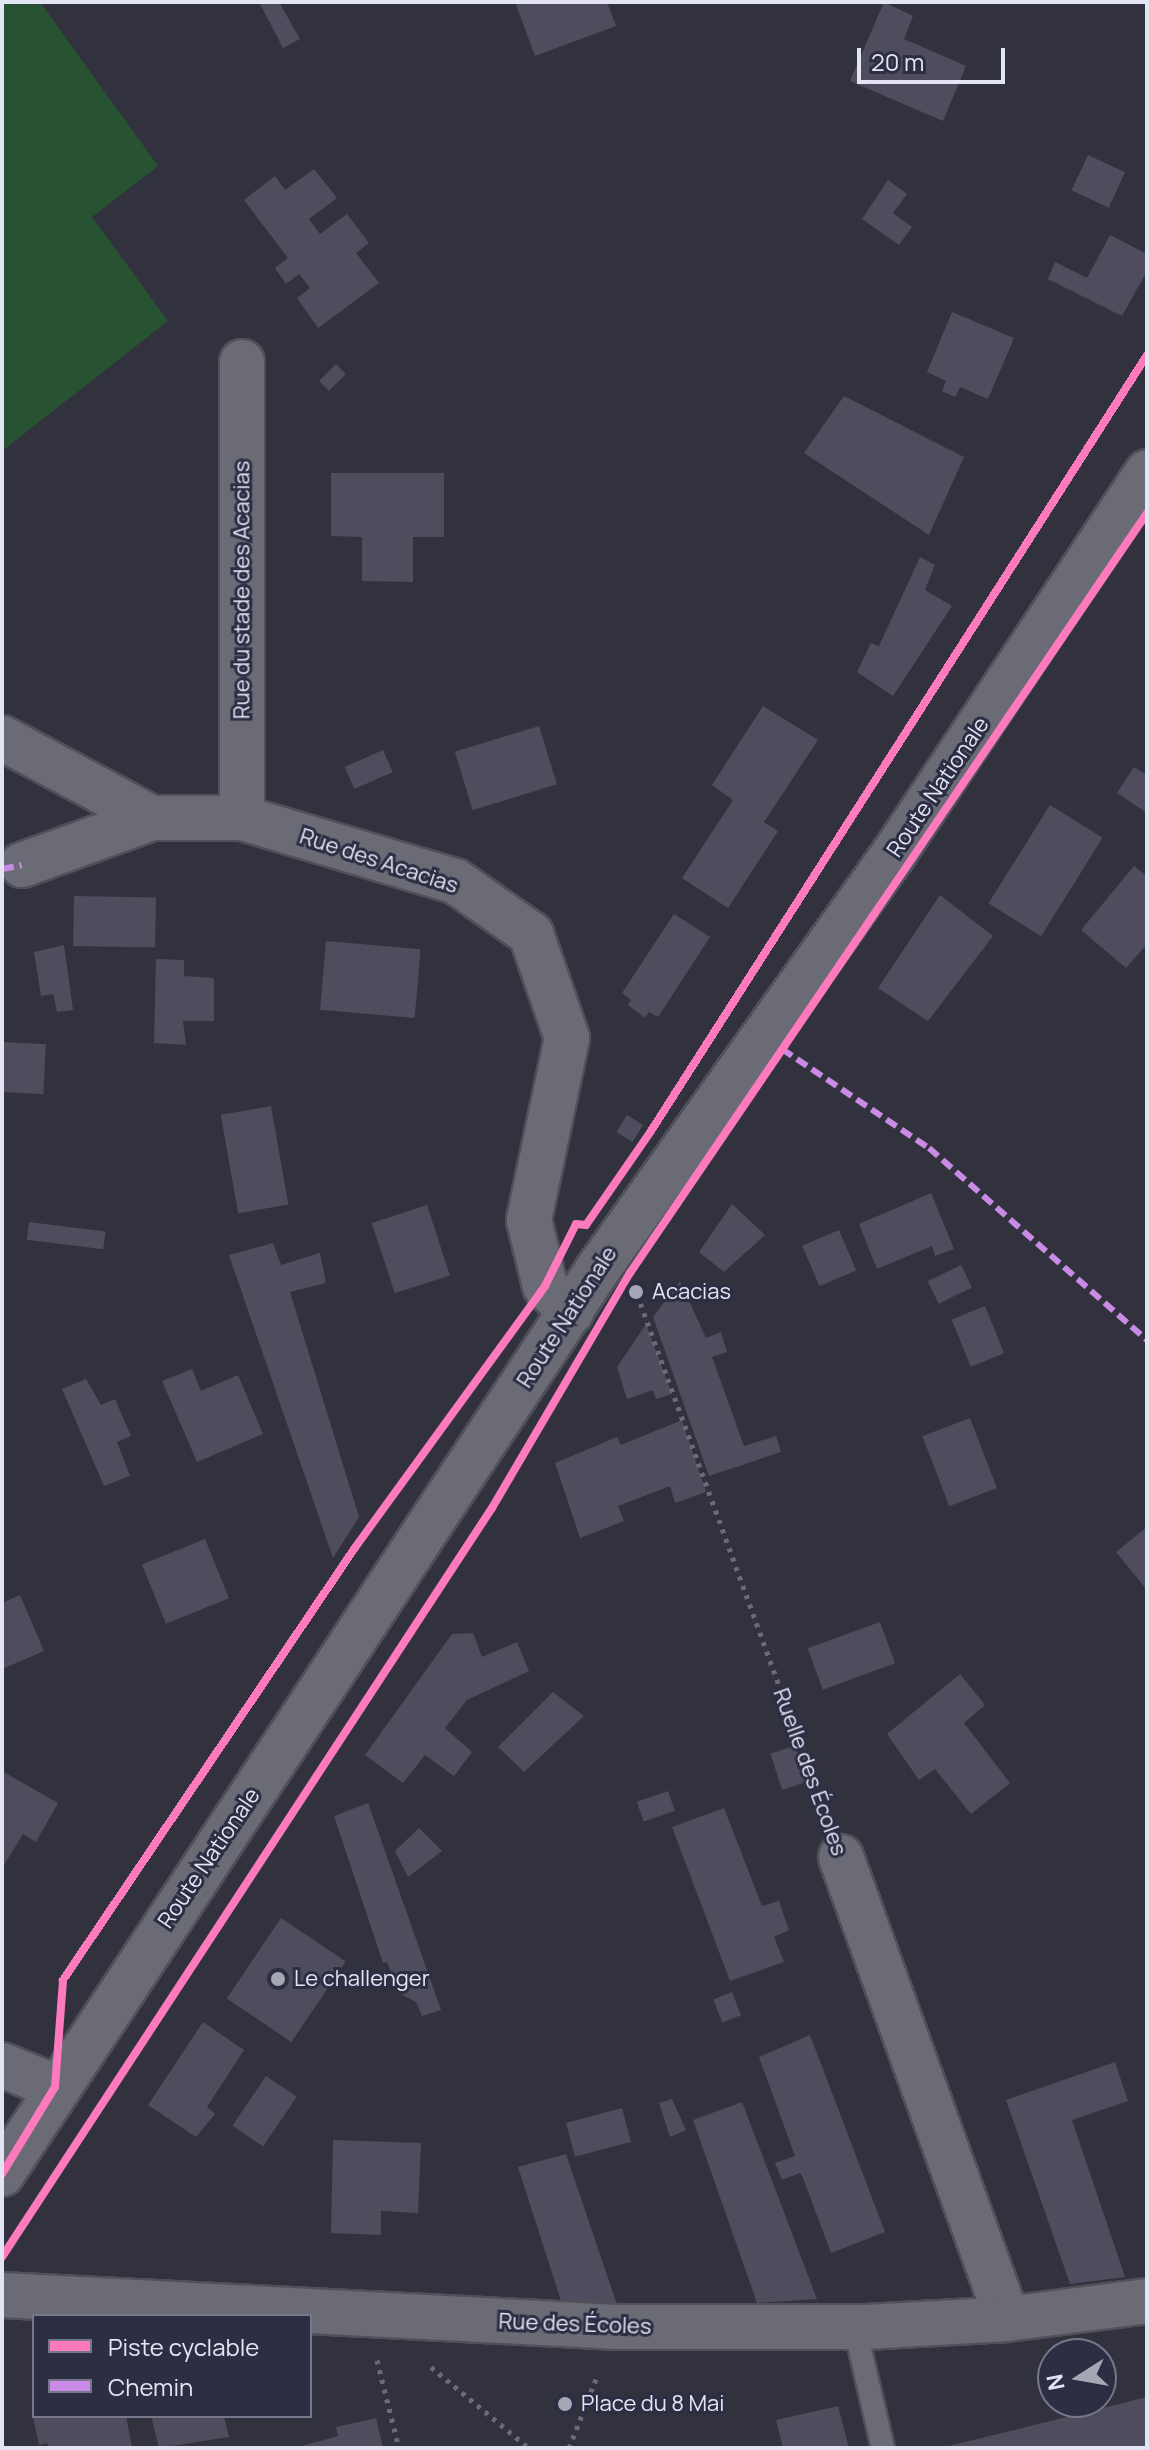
<!DOCTYPE html>
<html>
<head>
<meta charset="utf-8">
<style>
  body { margin:0 }
  #map { position:relative; width:1149px; height:2450px; overflow:hidden; background:#32323e; font-family:Manrope,sans-serif }
  div>[style] { position:absolute }
  .green>* { inset:0; background:#285333 }
  .building>* { inset:0; background:#4f4c5e; transform-origin:0 0 }
  .path>* { height:5px; margin-top:-2.5px; transform-origin:0; background:repeating-linear-gradient(90deg,#6a6b75 0 4px,transparent 0 10px) }
  .roads { filter:drop-shadow(2px 0 #50505a) drop-shadow(-2px 0 #50505a) drop-shadow(0 2px #50505a) drop-shadow(0 -2px #50505a) }
  .service>* { height:22px; margin:-11px; padding:0 11px; transform-origin:11px; border-radius:11px; background:#6a6b75 }
  .minor>* { height:44px; margin:-22px; padding:0 22px; transform-origin:22px; border-radius:22px; background:#6a6b75 }
  .secondary>* { height:44px; margin:-22px; padding:0 22px; transform-origin:22px; border-radius:22px; background:#6a6b75 }
  .quiet>* { height:6px; margin-top:-3px; transform-origin:0; background:repeating-linear-gradient(90deg,#ca8be6 0 12px,transparent 0 18px) }
  .cycleway>* { height:8px; margin:-4px; padding:0 4px; transform-origin:4px; border-radius:4px; background:#fd7abc }
  .dots>* { width:22px; height:22px; translate:-50% -50%; box-sizing:border-box; border:4px solid #2c2e44; border-radius:50% }
  span { translate:-50% -50%; white-space:nowrap; text-align:center; line-height:1.15; -webkit-text-stroke:6px #2c2e44; paint-order:stroke }
  .street-label { font-size:22px; color:#e4e5f4 }
  .poi-label { font-size:22px; color:#e4e5f4 }
  .left { translate:0 -50%; text-align:left }
  .frame { position:absolute; inset:0; border:4px solid #e4e5f4; pointer-events:none }
  .legend { position:absolute; left:32px; top:2314px; width:280px; height:104px; box-sizing:border-box; background:#2c2e44; border:2px solid #76778a; margin:0; padding:10px 14px; list-style:none; font-size:24px; color:#e4e5f4 }
  .legend li { display:flex; align-items:center; gap:16px; height:40px }
  .legend b { width:40px; border:2px solid #76778a }
  .north { position:absolute; left:1037px; top:2338px; width:80px; height:80px; box-sizing:border-box; background:#2c2e44; border:2px solid #76778a; border-radius:50%; rotate:259deg; font-size:22px; font-weight:700; line-height:32px; text-align:center; color:#e4e5f4 }
  .north::after { content:''; display:block; margin:auto; width:28px; height:36px; background:#a6a6b4; clip-path:polygon(50% 0,100% 100%,50% 72%,0 100%) }
  .scale { position:absolute; left:857px; top:48px; width:148px; height:36px; box-sizing:border-box; border:4px solid #e4e5f4; border-top:0; padding-left:10px; font-size:24px; line-height:28px; white-space:nowrap; color:#e4e5f4; -webkit-text-stroke:6px #2c2e44; paint-order:stroke }
</style>
</head>
<body>
<div id="map">
  <div class="green">
    <div style="clip-path:polygon(2px 2px,40px 2px,158px 166px,92px 217px,168px 321px,2px 451px)"></div>
  </div>
  <div class="building">
    <div style="clip-path:polygon(263px 2px,279px 2px,300px 39px,283px 48px,260px 4px)"></div>
    <div style="clip-path:polygon(515px 2px,607px 2px,616px 26px,535px 56px)"></div>
    <div style="clip-path:polygon(884px 2px,913px 16px,904px 39px,966px 66px,943px 121px,850px 81px)"></div>
    <div style="left:1088px;top:155px;width:41px;height:39px;rotate:25deg"></div>
    <div style="clip-path:polygon(314px 169px,337px 198px,309px 219px,320px 234px,347px 214px,369px 243px,356px 253px,379px 283px,318px 328px,297px 298px,310px 288px,299px 274px,286px 284px,275px 268px,288px 258px,244px 200px,275px 176px,285px 190px)"></div>
    <div style="clip-path:polygon(888px 180px,907px 194px,893px 213px,912px 227px,899px 245px,862px 219px)"></div>
    <div style="clip-path:polygon(1110px 235px,1147px 254px,1147px 271px,1122px 316px,1048px 279px,1055px 262px,1087px 278px)"></div>
    <div style="clip-path:polygon(952px 312px,1014px 338px,988px 399px,960px 387px,955px 397px,942px 391px,946px 381px,927px 372px)"></div>
    <div style="left:336px;top:364px;width:14px;height:24px;rotate:45deg"></div>
    <div style="clip-path:polygon(844px 396px,964px 457px,929px 535px,804px 453px)"></div>
    <div style="clip-path:polygon(331px 473px,444px 473px,444px 537px,413px 537px,413px 582px,362px 581px,362px 537px,331px 536px)"></div>
    <div style="clip-path:polygon(920px 557px,935px 565px,925px 590px,952px 606px,893px 696px,857px 672px,871px 643px,879px 646px)"></div>
    <div style="clip-path:polygon(763px 706px,818px 740px,764px 822px,778px 831px,728px 908px,682px 878px,733px 800px,712px 785px)"></div>
    <div style="left:539px;top:726px;width:61px;height:88px;rotate:73deg"></div>
    <div style="left:383px;top:750px;width:24px;height:42px;rotate:66deg"></div>
    <div style="clip-path:polygon(1134px 767px,1147px 775px,1147px 813px,1117px 793px)"></div>
    <div style="left:1050px;top:805px;width:62px;height:116px;rotate:32deg"></div>
    <div style="clip-path:polygon(1134px 866px,1147px 876px,1147px 944px,1126px 968px,1081px 930px)"></div>
    <div style="clip-path:polygon(940px 895px,993px 936px,928px 1021px,878px 988px)"></div>
    <div style="left:74px;top:896px;width:82px;height:50px;rotate:1deg"></div>
    <div style="clip-path:polygon(674px 914px,710px 937px,658px 1017px,649px 1012px,645px 1018px,628px 1005px,631px 1000px,622px 993px)"></div>
    <div style="left:326px;top:941px;width:95px;height:69px;rotate:5deg"></div>
    <div style="clip-path:polygon(64px 945px,73px 1010px,57px 1012px,53px 994px,41px 996px,34px 952px)"></div>
    <div style="clip-path:polygon(156px 959px,184px 960px,184px 976px,214px 978px,214px 1021px,183px 1021px,186px 1045px,154px 1043px)"></div>
    <div style="left:2px;top:1042px;width:44px;height:50px;rotate:3deg"></div>
    <div style="left:271px;top:1106px;width:100px;height:51px;rotate:80deg"></div>
    <div style="left:627px;top:1115px;width:19px;height:20px;rotate:32deg"></div>
    <div style="clip-path:polygon(931px 1193px,954px 1249px,935px 1256px,932px 1246px,877px 1269px,859px 1224px)"></div>
    <div style="clip-path:polygon(732px 1204px,765px 1235px,724px 1272px,699px 1252px)"></div>
    <div style="left:427px;top:1205px;width:74px;height:58px;rotate:72deg"></div>
    <div style="left:29px;top:1222px;width:77px;height:18px;rotate:7deg"></div>
    <div style="left:839px;top:1230px;width:44px;height:40px;rotate:67deg"></div>
    <div style="clip-path:polygon(273px 1243px,281px 1265px,320px 1253px,326px 1283px,290px 1292px,359px 1517px,333px 1558px,229px 1255px)"></div>
    <div style="left:961px;top:1265px;width:25px;height:37px;rotate:64deg"></div>
    <div style="clip-path:polygon(680px 1281px,706px 1338px,721px 1332px,723px 1339px,727px 1352px,712px 1357px,744px 1446px,776px 1436px,781px 1452px,709px 1476px,653px 1317px)"></div>
    <div style="left:985px;top:1306px;width:51px;height:36px;rotate:68deg"></div>
    <div style="clip-path:polygon(646px 1324px,672px 1394px,656px 1399px,653px 1390px,627px 1399px,617px 1367px)"></div>
    <div style="clip-path:polygon(192px 1369px,201px 1391px,238px 1375px,263px 1434px,197px 1462px,162px 1381px)"></div>
    <div style="clip-path:polygon(86px 1379px,101px 1405px,115px 1399px,131px 1436px,117px 1442px,130px 1476px,104px 1486px,62px 1389px)"></div>
    <div style="left:970px;top:1418px;width:75px;height:51px;rotate:69deg"></div>
    <div style="clip-path:polygon(682px 1420px,706px 1492px,675px 1503px,670px 1486px,618px 1506px,624px 1521px,580px 1538px,555px 1463px,617px 1437px,621px 1445px)"></div>
    <div style="clip-path:polygon(1147px 1527px,1147px 1590px,1116px 1552px)"></div>
    <div style="left:205px;top:1539px;width:64px;height:68px;rotate:68deg"></div>
    <div style="clip-path:polygon(20px 1595px,44px 1651px,2px 1669px,2px 1603px)"></div>
    <div style="left:880px;top:1622px;width:44px;height:77px;rotate:70deg"></div>
    <div style="clip-path:polygon(473px 1633px,482px 1657px,517px 1642px,529px 1671px,467px 1700px,445px 1728px,472px 1752px,454px 1776px,425px 1755px,403px 1783px,365px 1755px,452px 1634px)"></div>
    <div style="clip-path:polygon(960px 1674px,985px 1705px,964px 1723px,1010px 1783px,971px 1814px,935px 1769px,919px 1780px,887px 1734px)"></div>
    <div style="clip-path:polygon(553px 1692px,584px 1716px,524px 1772px,498px 1747px)"></div>
    <div style="left:797px;top:1745px;width:38px;height:28px;rotate:72deg"></div>
    <div style="clip-path:polygon(2px 1771px,58px 1803px,36px 1842px,23px 1834px,2px 1868px)"></div>
    <div style="left:668px;top:1791px;width:21px;height:33px;rotate:71deg"></div>
    <div style="clip-path:polygon(368px 1803px,441px 2010px,422px 2016px,416px 2002px,399px 1993px,387px 1962px,383px 1963px,334px 1816px)"></div>
    <div style="clip-path:polygon(724px 1808px,762px 1906px,779px 1901px,789px 1930px,774px 1937px,784px 1962px,730px 1981px,672px 1827px)"></div>
    <div style="clip-path:polygon(419px 1828px,442px 1851px,408px 1877px,395px 1851px)"></div>
    <div style="left:281px;top:1918px;width:78px;height:97px;rotate:34deg"></div>
    <div style="left:732px;top:1992px;width:25px;height:20px;rotate:69deg"></div>
    <div style="clip-path:polygon(203px 2022px,244px 2050px,207px 2107px,215px 2114px,196px 2137px,148px 2105px)"></div>
    <div style="clip-path:polygon(810px 2035px,885px 2232px,831px 2253px,803px 2178px,800px 2173px,782px 2180px,775px 2163px,795px 2156px,759px 2057px)"></div>
    <div style="clip-path:polygon(1115px 2062px,1128px 2101px,1072px 2120px,1125px 2277px,1070px 2284px,1006px 2100px)"></div>
    <div style="left:266px;top:2076px;width:37px;height:60px;rotate:34deg"></div>
    <div style="clip-path:polygon(672px 2099px,686px 2130px,670px 2137px,659px 2103px)"></div>
    <div style="clip-path:polygon(742px 2102px,817px 2299px,757px 2303px,693px 2120px)"></div>
    <div style="left:622px;top:2108px;width:35px;height:58px;rotate:75deg"></div>
    <div style="clip-path:polygon(333px 2140px,421px 2143px,418px 2213px,381px 2211px,381px 2235px,331px 2233px)"></div>
    <div style="clip-path:polygon(566px 2154px,611px 2287px,617px 2304px,562px 2304px,518px 2167px)"></div>
    <div style="clip-path:polygon(1147px 2397px,1147px 2448px,945px 2448px,945px 2447px)"></div>
    <div style="clip-path:polygon(838px 2406px,849px 2448px,783px 2448px,776px 2420px)"></div>
    <div style="clip-path:polygon(126px 2416px,132px 2448px,49px 2448px,47px 2443px,39px 2445px,33px 2417px)"></div>
    <div style="clip-path:polygon(151px 2416px,224px 2416px,229px 2437px,159px 2448px)"></div>
    <div style="clip-path:polygon(376px 2418px,383px 2448px,295px 2448px,338px 2436px,336px 2427px)"></div>
  </div>
  <div class="path">
    <div style="left:637px;top:1294px;width:554px;rotate:70.06deg"></div>
    <div style="left:377px;top:2360px;width:91px;rotate:76deg"></div>
    <div style="left:431px;top:2367px;width:127px;rotate:39.6deg"></div>
    <div style="left:569px;top:2448px;width:79px;rotate:-68.6deg"></div>
  </div>
  <div class="roads">
    <div class="service">
      <div style="left:855px;top:2328px;width:123px;rotate:76.9deg"></div>
    </div>
    <div class="minor">
      <div style="left:242px;top:362px;width:456px;rotate:90deg"></div>
      <div style="left:2px;top:738px;width:170px;rotate:28.1deg"></div>
      <div style="left:22px;top:865px;width:138px;rotate:-19.9deg"></div>
      <div style="left:152px;top:818px;width:90px"></div>
      <div style="left:242px;top:818px;width:222px;rotate:16.5deg"></div>
      <div style="left:455px;top:881px;width:93px;rotate:34.9deg"></div>
      <div style="left:531px;top:934px;width:110px;rotate:70.9deg"></div>
      <div style="left:567px;top:1038px;width:186px;rotate:101.8deg"></div>
      <div style="left:529px;top:1220px;width:68px;rotate:76.4deg"></div>
      <div style="left:545px;top:1286px;width:37px;rotate:45deg"></div>
      <div style="left:841px;top:1857px;width:491px;rotate:70.2deg"></div>
      <div style="left:2px;top:2065px;width:57px;rotate:22.5deg"></div>
      <div style="left:2px;top:2295px;width:616px;rotate:2.98deg"></div>
      <div style="left:617px;top:2327px;width:249px"></div>
      <div style="left:866px;top:2327px;width:141px;rotate:-3.2deg"></div>
      <div style="left:1007px;top:2319px;width:141px;rotate:-7.3deg"></div>
    </div>
    <div class="secondary">
      <div style="left:2px;top:2174px;width:1084px;rotate:-56.63deg"></div>
      <div style="left:598px;top:1269px;width:512px;rotate:-54.54deg"></div>
      <div style="left:895px;top:852px;width:456px;rotate:-56.4deg"></div>
    </div>
  </div>
  <div class="quiet">
    <div style="left:2px;top:869px;width:20px;rotate:-11deg"></div>
    <div style="left:782px;top:1049px;width:177px;rotate:34deg"></div>
    <div style="left:929px;top:1148px;width:290px;rotate:41.4deg"></div>
  </div>
  <div class="cycleway">
    <div style="left:2px;top:2174px;width:102px;rotate:-58.7deg"></div>
    <div style="left:55px;top:2087px;width:107px;rotate:-85.7deg"></div>
    <div style="left:63px;top:1980px;width:520px;rotate:-55.97deg"></div>
    <div style="left:354px;top:1549px;width:325px;rotate:-54deg"></div>
    <div style="left:545px;top:1286px;width:69px;rotate:-63.4deg"></div>
    <div style="left:576px;top:1224px;width:10px;rotate:6deg"></div>
    <div style="left:586px;top:1225px;width:114px;rotate:-55.3deg"></div>
    <div style="left:651px;top:1131px;width:921px;rotate:-57.41deg"></div>
    <div style="left:2px;top:2257px;width:895px;rotate:-56.81deg"></div>
    <div style="left:492px;top:1508px;width:273px;rotate:-59.6deg"></div>
    <div style="left:630px;top:1273px;width:919px;rotate:-55.77deg"></div>
  </div>
  <div class="dots">
    <div style="left:636px;top:1292px;background:#a6a6b4"></div>
    <div style="left:278px;top:1979px;background:#a6a6b4"></div>
    <div style="left:565px;top:2404px;background:#a6a6b4"></div>
  </div>
  <div class="street-label">
    <span style="left:242px;top:590px;rotate:-90deg">Rue du stade des Acacias</span>
    <span style="left:938px;top:787px;rotate:-56deg">Route Nationale</span>
    <span style="left:379px;top:861px;rotate:18deg">Rue des Acacias</span>
    <span style="left:567px;top:1317px;rotate:-57deg">Route Nationale</span>
    <span style="left:810px;top:1772px;rotate:70deg">Ruelle des Écoles</span>
    <span style="left:209px;top:1858px;rotate:-56deg">Route Nationale</span>
    <span style="left:575px;top:2324px;rotate:2deg">Rue des Écoles</span>
  </div>
  <div class="poi-label">
    <span class="left" style="left:652px;top:1292px">Acacias</span>
    <span class="left" style="left:294px;top:1979px">Le challenger</span>
    <span class="left" style="left:581px;top:2404px">Place du 8 Mai</span>
  </div>
  <div class="frame"></div>
  <ul class="legend">
  <li><b style="height:10px;background:#fd7abc"></b>Piste cyclable</li>
  <li><b style="height:10px;background:#ca8be6"></b>Chemin</li>
  </ul>
  <div class="north">N</div>
  <div class="scale">20 m</div>
</div>
</body>
</html>
